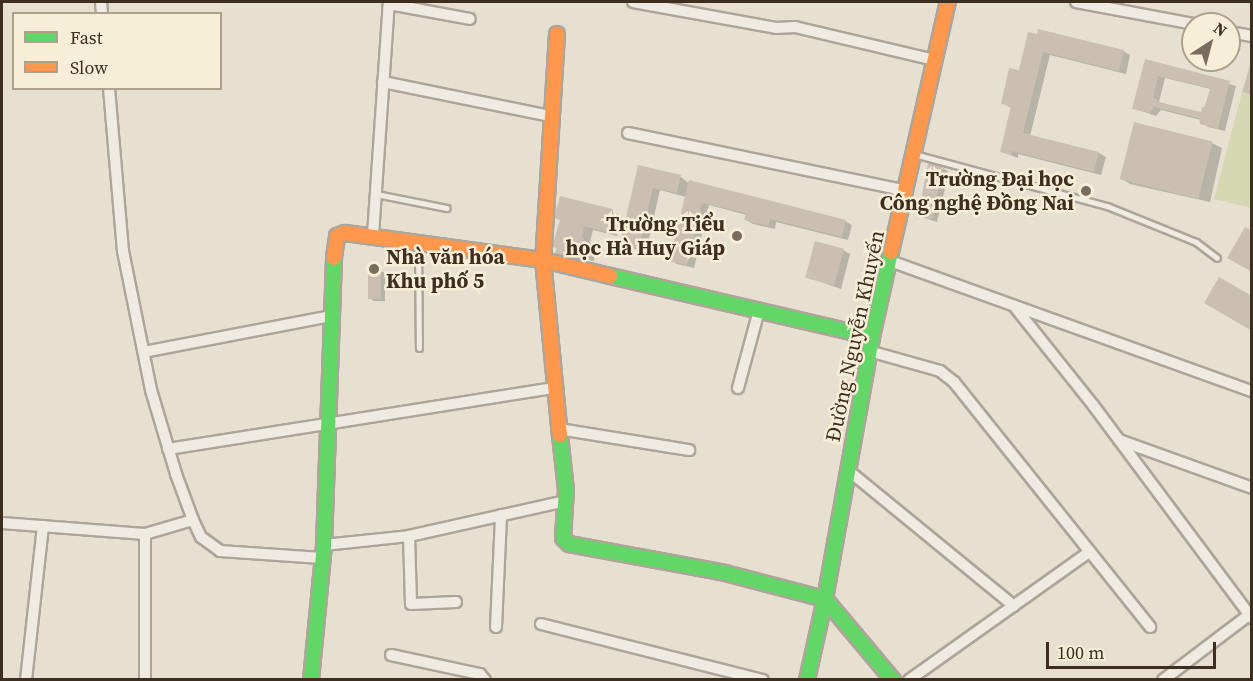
<!DOCTYPE html>
<html>
<head>
<meta charset="utf-8">
<style>
  body { margin:0 }
  #map { position:relative; width:1253px; height:681px; overflow:hidden; background:#e7e0d1; font-family:"Source Serif 4",serif }
  div>[style] { position:absolute }
  .green>* { inset:0; background:#d6d7b3 }
  .shadow>* { inset:0; background:#0003 }
  .building>* { inset:0; background:#cbbfb2; transform-origin:0 0 }
  .roads { filter:drop-shadow(2px 0 #ada599) drop-shadow(-2px 0 #ada599) drop-shadow(0 2px #ada599) drop-shadow(0 -2px #ada599) }
  .lane>* { height:5px; margin:-2.5px; padding:0 2.5px; transform-origin:2.5px; border-radius:2.5px; background:#efebe3 }
  .street>* { height:10px; margin:-5px; padding:0 5px; transform-origin:5px; border-radius:5px; background:#efebe3 }
  .fast>* { height:14px; margin:-7px; padding:0 7px; transform-origin:7px; border-radius:7px; background:#63d668 }
  .slow>* { height:14px; margin:-7px; padding:0 7px; transform-origin:7px; border-radius:7px; background:#ff974d }
  .dots>* { width:16px; height:16px; translate:-50% -50%; box-sizing:border-box; border:3px solid #f7eed8; border-radius:50% }
  span { translate:-50% -50%; white-space:nowrap; text-align:center; line-height:1.15; -webkit-text-stroke:5px #f7eed8; paint-order:stroke }
  .poi-label { font-size:21px; color:#3d2e20; font-weight:700 }
  .right { translate:-100% -50%; text-align:right }
  .left { translate:0 -50%; text-align:left }
  .street-label { font-size:21px; color:#3d2e20 }
  .frame { position:absolute; inset:0; border:3px solid #3d2e20; pointer-events:none }
  .legend { position:absolute; left:12px; top:12px; width:210px; height:78px; box-sizing:border-box; background:#f7eed8; border:2px solid #ada18e; margin:0; padding:8px 10px; list-style:none; font-size:18px; color:#3d2e20 }
  .legend li { display:flex; align-items:center; gap:12px; height:30px }
  .legend b { width:30px; border:2px solid #ada18e }
  .north { position:absolute; left:1181px; top:12px; width:60px; height:60px; box-sizing:border-box; background:#f7eed8; border:2px solid #ada18e; border-radius:50%; rotate:36deg; font-size:16px; font-weight:700; line-height:24px; text-align:center; color:#3d2e20 }
  .north::after { content:''; display:block; margin:auto; width:21px; height:27px; background:#786c5e; clip-path:polygon(50% 0,100% 100%,50% 72%,0 100%) }
  .scale { position:absolute; left:1046px; top:642px; width:170px; height:27px; box-sizing:border-box; border:3px solid #3d2e20; border-top:0; padding-left:8px; font-size:18px; line-height:21px; white-space:nowrap; color:#3d2e20; -webkit-text-stroke:4px #f7eed8; paint-order:stroke }
</style>
</head>
<body>
<div id="map">
  <div class="green">
    <div style="clip-path:polygon(1242px 92px,1251px 95px,1251px 208px,1214px 199px)"></div>
  </div>
  <div class="shadow">
    <div style="clip-path:polygon(1029px 34px,1123px 51px,1130px 55px,1126px 74px,1050px 55px,1030px 136px,1099px 153px,1106px 157px,1101px 175px,1018px 154px,1018px 158px,1002px 152px,1012px 108px,1002px 103px,1020px 72px)"></div>
    <div style="clip-path:polygon(evenodd,1146px 61px,1236px 86px,1225px 131px,1208px 127px,1201px 120px,1161px 110px,1156px 116px,1133px 108px,1146px 61px,1165px 78px,1211px 89px,1202px 114px,1159px 102px,1165px 78px)"></div>
    <div style="clip-path:polygon(1212px 143px,1222px 148px,1210px 202px,1130px 184px,1121px 178px)"></div>
    <div style="clip-path:polygon(639px 167px,681px 177px,687px 182px,845px 221px,852px 225px,848px 240px,776px 222px,775px 229px,753px 224px,746px 220px,747px 215px,709px 205px,694px 268px,677px 264px,671px 260px,686px 197px,660px 190px,646px 252px,628px 247px,621px 244px)"></div>
    <div style="clip-path:polygon(943px 168px,949px 172px,937px 222px,916px 215px)"></div>
    <div style="clip-path:polygon(612px 211px,622px 216px,617px 236px,593px 230px,590px 242px,595px 248px,594px 261px,585px 259px,585px 263px,556px 253px,561px 221px)"></div>
    <div style="clip-path:polygon(843px 250px,850px 254px,841px 289px,807px 277px)"></div>
    <div style="clip-path:polygon(381px 271px,385px 273px,385px 301px,374px 301px,369px 298px)"></div>
  </div>
  <div class="building">
    <div style="clip-path:polygon(1038px 29px,1124px 50px,1119px 71px,1043px 52px,1023px 133px,1099px 152px,1094px 172px,1012px 151px,1011px 155px,1000px 152px,1011px 106px,1001px 104px,1009px 68px,1019px 70px,1028px 32px,1037px 34px)"></div>
    <div style="clip-path:polygon(evenodd,1145px 59px,1230px 81px,1218px 129px,1200px 124px,1199px 118px,1154px 107px,1149px 113px,1132px 109px,1145px 59px,1158px 76px,1210px 88px,1205px 108px,1202px 107px,1201px 112px,1157px 102px,1157px 99px,1153px 98px,1158px 76px)"></div>
    <div style="clip-path:polygon(1252px 59px,1252px 95px,1242px 92px)"></div>
    <div style="left:1134px;top:122px;width:81px;height:59px;rotate:14deg"></div>
    <div style="left:928px;top:163px;width:15px;height:54px;rotate:11deg"></div>
    <div style="clip-path:polygon(638px 165px,681px 175px,677px 193px,653px 188px,639px 249px,620px 244px)"></div>
    <div style="clip-path:polygon(689px 180px,846px 220px,842px 237px,770px 219px,768px 226px,744px 220px,746px 213px,702px 203px,687px 265px,669px 261px)"></div>
    <div style="clip-path:polygon(560px 196px,613px 209px,607px 232px,584px 226px,582px 236px,587px 245px,584px 257px,576px 255px,576px 259px,555px 254px,557px 248px,552px 247px,560px 220px,554px 218px)"></div>
    <div style="clip-path:polygon(1245px 227px,1252px 231px,1252px 272px,1227px 258px)"></div>
    <div style="left:815px;top:241px;width:30px;height:38px;rotate:15deg"></div>
    <div style="left:368px;top:269px;width:13px;height:30px"></div>
    <div style="clip-path:polygon(1219px 277px,1252px 296px,1252px 331px,1204px 303px)"></div>
  </div>
  <div class="roads">
    <div class="lane">
      <div style="left:914px;top:154px;width:200px;rotate:15.1deg"></div>
      <div style="left:1107px;top:206px;width:96px;rotate:22deg"></div>
      <div style="left:1196px;top:242px;width:26px;rotate:37deg"></div>
      <div style="left:376px;top:194px;width:72px;rotate:11.2deg"></div>
      <div style="left:418px;top:242px;width:106px;rotate:89.5deg"></div>
    </div>
    <div class="street">
      <div style="left:101px;top:2px;width:12px;rotate:85deg"></div>
      <div style="left:633px;top:2px;width:145px;rotate:10.3deg"></div>
      <div style="left:776px;top:28px;width:19px;rotate:-3deg"></div>
      <div style="left:795px;top:27px;width:144px;rotate:13.3deg"></div>
      <div style="left:1076px;top:2px;width:119px;rotate:10.6deg"></div>
      <div style="left:389px;top:4px;width:82px;rotate:10.5deg"></div>
      <div style="left:1229px;top:32px;width:23px;rotate:10deg"></div>
      <div style="left:383px;top:82px;width:170px;rotate:11.5deg"></div>
      <div style="left:109px;top:88px;width:164px;rotate:85.1deg"></div>
      <div style="left:123px;top:251px;width:142px;rotate:78.6deg"></div>
      <div style="left:151px;top:390px;width:88px;rotate:73.4deg"></div>
      <div style="left:176px;top:474px;width:49px;rotate:69.7deg"></div>
      <div style="left:193px;top:520px;width:50px;rotate:163.7deg"></div>
      <div style="left:145px;top:534px;width:146px;rotate:90deg"></div>
      <div style="left:628px;top:133px;width:285px;rotate:11.7deg"></div>
      <div style="left:373px;top:235px;width:234px;rotate:-86.1deg"></div>
      <div style="left:890px;top:261px;width:385px;rotate:19.8deg"></div>
      <div style="left:1014px;top:306px;width:127px;rotate:51.4deg"></div>
      <div style="left:1093px;top:405px;width:266px;rotate:53.3deg"></div>
      <div style="left:869px;top:351px;width:74px;rotate:15.7deg"></div>
      <div style="left:940px;top:371px;width:18px;rotate:38deg"></div>
      <div style="left:954px;top:382px;width:314px;rotate:51.3deg"></div>
      <div style="left:144px;top:352px;width:190px;rotate:-10.9deg"></div>
      <div style="left:738px;top:388px;width:81px;rotate:-74.9deg"></div>
      <div style="left:559px;top:429px;width:132px;rotate:9.2deg"></div>
      <div style="left:1119px;top:440px;width:141px;rotate:19.8deg"></div>
      <div style="left:168px;top:449px;width:391px;rotate:-9deg"></div>
      <div style="left:849px;top:471px;width:213px;rotate:39.3deg"></div>
      <div style="left:193px;top:520px;width:19px;rotate:65deg"></div>
      <div style="left:201px;top:537px;width:24px;rotate:36deg"></div>
      <div style="left:220px;top:551px;width:102px;rotate:3.9deg"></div>
      <div style="left:2px;top:523px;width:143px;rotate:4.4deg"></div>
      <div style="left:409px;top:536px;width:68px;rotate:88.3deg"></div>
      <div style="left:411px;top:604px;width:45px;rotate:-2.5deg"></div>
      <div style="left:324px;top:545px;width:85px;rotate:-6deg"></div>
      <div style="left:409px;top:536px;width:160px;rotate:-12.6deg"></div>
      <div style="left:541px;top:624px;width:229px;rotate:14.2deg"></div>
      <div style="left:496px;top:627px;width:112px;rotate:-87.4deg"></div>
      <div style="left:391px;top:655px;width:91px;rotate:12.1deg"></div>
      <div style="left:480px;top:674px;width:8px;rotate:50deg"></div>
      <div style="left:26px;top:680px;width:155px;rotate:-83.7deg"></div>
      <div style="left:909px;top:680px;width:221px;rotate:-35.4deg"></div>
      <div style="left:1163px;top:680px;width:108px;rotate:-37.1deg"></div>
    </div>
    <div class="fast">
      <div style="left:610px;top:276px;width:269px;rotate:13.1deg"></div>
      <div style="left:560px;top:435px;width:55px;rotate:83.8deg"></div>
      <div style="left:566px;top:490px;width:48px;rotate:93.6deg"></div>
      <div style="left:563px;top:538px;width:8px;rotate:45deg"></div>
      <div style="left:569px;top:544px;width:159px;rotate:10.5deg"></div>
      <div style="left:725px;top:573px;width:103px;rotate:14.6deg"></div>
      <div style="left:825px;top:599px;width:106px;rotate:50deg"></div>
      <div style="left:311px;top:680px;width:136px;rotate:-84.5deg"></div>
      <div style="left:324px;top:545px;width:287px;rotate:-88deg"></div>
      <div style="left:807px;top:680px;width:83px;rotate:-77.5deg"></div>
      <div style="left:825px;top:599px;width:266px;rotate:-79.8deg"></div>
      <div style="left:872px;top:337px;width:87px;rotate:-77.4deg"></div>
    </div>
    <div class="slow">
      <div style="left:557px;top:34px;width:226px;rotate:93.5deg"></div>
      <div style="left:543px;top:260px;width:176px;rotate:84.5deg"></div>
      <div style="left:891px;top:252px;width:256px;rotate:-77.2deg"></div>
      <div style="left:334px;top:258px;width:22px;rotate:-82deg"></div>
      <div style="left:337px;top:236px;width:9px;rotate:-21deg"></div>
      <div style="left:345px;top:233px;width:200px;rotate:7.8deg"></div>
      <div style="left:543px;top:260px;width:69px;rotate:13.4deg"></div>
    </div>
  </div>
  <div class="dots">
    <div style="left:1086px;top:191px;background:#786c5e"></div>
    <div style="left:737px;top:236px;background:#786c5e"></div>
    <div style="left:374px;top:269px;background:#786c5e"></div>
  </div>
  <div class="poi-label">
    <span class="right" style="left:1074px;top:191px">Trường Đại học<br>Công nghệ Đồng Nai</span>
    <span class="right" style="left:725px;top:236px">Trường Tiểu<br>học Hà Huy Giáp</span>
    <span class="left" style="left:386px;top:269px">Nhà văn hóa<br>Khu phố 5</span>
  </div>
  <div class="street-label">
    <span style="left:855px;top:336px;rotate:-78deg">Đường Nguyễn Khuyến</span>
  </div>
  <div class="frame"></div>
  <ul class="legend">
  <li><b style="height:8px;background:#63d668"></b>Fast</li>
  <li><b style="height:8px;background:#ff974d"></b>Slow</li>
  </ul>
  <div class="north">N</div>
  <div class="scale">100 m</div>
</div>
</body>
</html>
